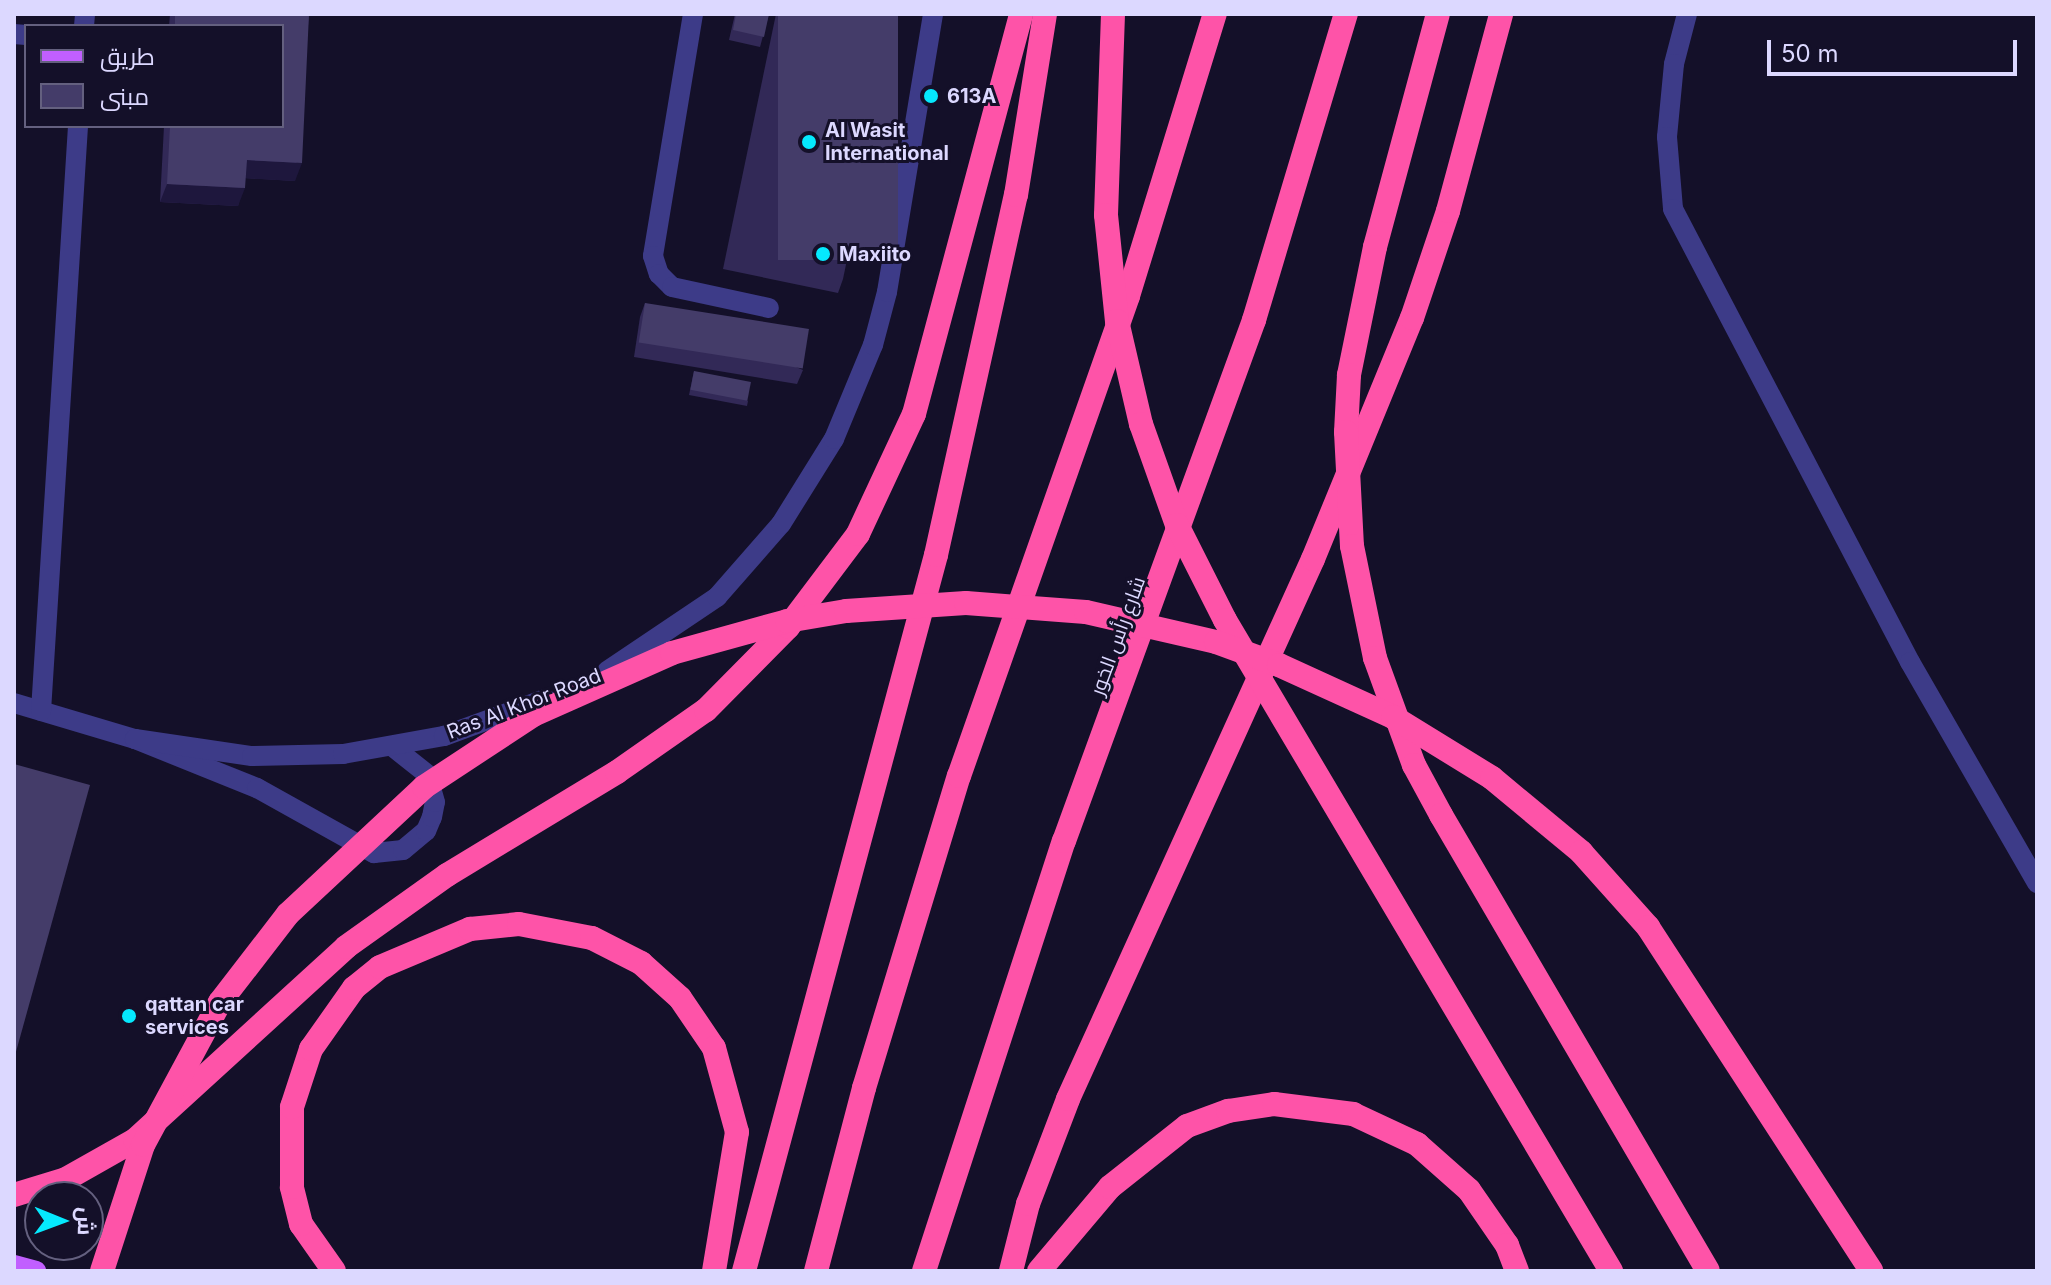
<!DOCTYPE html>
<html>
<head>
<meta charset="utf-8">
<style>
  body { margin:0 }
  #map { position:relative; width:2051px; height:1285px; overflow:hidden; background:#141029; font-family:Inter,Cairo,sans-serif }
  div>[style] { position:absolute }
  .minor>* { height:20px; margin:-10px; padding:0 10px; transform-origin:10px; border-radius:10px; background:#3d3b88 }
  .major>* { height:20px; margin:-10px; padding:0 10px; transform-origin:10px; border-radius:10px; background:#c15fff }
  .highway>* { height:24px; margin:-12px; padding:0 12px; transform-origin:12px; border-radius:12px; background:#fe53a8 }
  .highway-bridge>* { height:24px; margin:-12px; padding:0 12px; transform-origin:12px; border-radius:12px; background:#fe53a8 }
  .wall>* { inset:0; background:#322957 }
  .shaded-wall>* { inset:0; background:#1e173d }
  .building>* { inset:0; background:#443c69; transform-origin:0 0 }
  .dots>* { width:22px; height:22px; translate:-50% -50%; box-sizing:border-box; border:4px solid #141029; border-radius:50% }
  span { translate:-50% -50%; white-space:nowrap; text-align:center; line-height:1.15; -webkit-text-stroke:6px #141029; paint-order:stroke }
  .poi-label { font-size:20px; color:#dcd8ff; font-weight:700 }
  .left { translate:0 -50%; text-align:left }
  .street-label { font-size:20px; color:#dcd8ff }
  .frame { position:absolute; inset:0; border:16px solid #dcd8ff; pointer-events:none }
  .legend { position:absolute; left:24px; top:24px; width:260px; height:104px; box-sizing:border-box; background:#141029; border:2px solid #64607f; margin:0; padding:10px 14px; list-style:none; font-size:24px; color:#dcd8ff }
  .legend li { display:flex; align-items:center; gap:16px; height:40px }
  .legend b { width:40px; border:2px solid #64607f }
  .north { position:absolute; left:24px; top:1181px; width:80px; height:80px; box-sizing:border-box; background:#141029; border:2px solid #64607f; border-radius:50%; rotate:91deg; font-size:22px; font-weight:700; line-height:32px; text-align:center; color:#dcd8ff }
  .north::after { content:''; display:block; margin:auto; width:28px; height:36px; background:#05e9fe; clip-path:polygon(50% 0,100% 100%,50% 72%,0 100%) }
  .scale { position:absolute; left:1767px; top:40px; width:250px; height:36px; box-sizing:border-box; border:4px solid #dcd8ff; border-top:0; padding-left:10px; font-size:24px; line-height:28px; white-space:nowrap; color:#dcd8ff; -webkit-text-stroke:6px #141029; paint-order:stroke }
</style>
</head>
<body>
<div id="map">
  <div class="minor">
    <div style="left:693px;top:14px;width:245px;rotate:99.4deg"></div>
    <div style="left:653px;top:256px;width:19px;rotate:72deg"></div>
    <div style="left:659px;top:274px;width:18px;rotate:45deg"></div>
    <div style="left:672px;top:287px;width:99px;rotate:12.2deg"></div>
    <div style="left:1687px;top:14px;width:52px;rotate:104.6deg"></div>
    <div style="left:1674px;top:64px;width:73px;rotate:95.5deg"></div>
    <div style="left:1667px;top:137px;width:72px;rotate:85.2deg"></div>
    <div style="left:1673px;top:209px;width:511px;rotate:62.38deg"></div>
    <div style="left:1910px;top:662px;width:255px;rotate:60.1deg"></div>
    <div style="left:84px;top:26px;width:12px;rotate:-85deg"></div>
    <div style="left:14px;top:34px;width:12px;rotate:5deg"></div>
    <div style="left:607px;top:671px;width:133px;rotate:-33.9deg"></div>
    <div style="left:717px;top:597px;width:97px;rotate:-48.8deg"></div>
    <div style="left:781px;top:524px;width:100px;rotate:-58.1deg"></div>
    <div style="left:834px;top:439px;width:102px;rotate:-67.5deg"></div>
    <div style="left:873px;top:345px;width:55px;rotate:-75.2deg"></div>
    <div style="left:887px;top:292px;width:282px;rotate:-80.6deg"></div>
    <div style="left:14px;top:703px;width:126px;rotate:16.6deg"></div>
    <div style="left:135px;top:739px;width:131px;rotate:21.9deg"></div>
    <div style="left:257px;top:788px;width:134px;rotate:29.1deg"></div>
    <div style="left:374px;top:853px;width:29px;rotate:-6deg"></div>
    <div style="left:403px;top:850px;width:30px;rotate:-40deg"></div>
    <div style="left:426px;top:831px;width:15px;rotate:-67deg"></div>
    <div style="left:432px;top:817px;width:15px;rotate:-79deg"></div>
    <div style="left:435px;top:802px;width:29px;rotate:-106deg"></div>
    <div style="left:427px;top:774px;width:43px;rotate:-141.5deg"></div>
    <div style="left:41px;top:711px;width:586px;rotate:-86.38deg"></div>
    <div style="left:135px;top:739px;width:118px;rotate:8.3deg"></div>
    <div style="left:252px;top:756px;width:91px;rotate:-1.3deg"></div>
    <div style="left:343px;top:754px;width:103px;rotate:-10.1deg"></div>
    <div style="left:444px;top:736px;width:108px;rotate:-20.1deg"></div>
  </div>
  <div class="major">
    <div style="left:14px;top:1265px;width:23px;rotate:15deg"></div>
  </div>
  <div class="highway">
    <div style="left:1375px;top:247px;width:241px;rotate:-74.9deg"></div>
    <div style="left:14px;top:1195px;width:54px;rotate:-17.1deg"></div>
    <div style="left:66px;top:1179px;width:79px;rotate:-29.5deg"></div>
    <div style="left:135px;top:1140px;width:286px;rotate:-42.4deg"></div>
    <div style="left:346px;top:947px;width:124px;rotate:-35.5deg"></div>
    <div style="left:447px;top:875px;width:199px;rotate:-31.2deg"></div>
    <div style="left:617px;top:772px;width:108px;rotate:-34.9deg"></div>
    <div style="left:706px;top:710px;width:117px;rotate:-45.3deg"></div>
    <div style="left:788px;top:627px;width:116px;rotate:-53deg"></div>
    <div style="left:858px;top:534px;width:132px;rotate:-65deg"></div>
    <div style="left:914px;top:414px;width:414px;rotate:-75deg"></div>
    <div style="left:334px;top:1271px;width:57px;rotate:-125.1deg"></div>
    <div style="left:301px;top:1224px;width:38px;rotate:-104deg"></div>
    <div style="left:292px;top:1187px;width:80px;rotate:-90deg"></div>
    <div style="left:292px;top:1107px;width:61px;rotate:-71.9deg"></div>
    <div style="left:311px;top:1049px;width:75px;rotate:-54.8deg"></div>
    <div style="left:354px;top:988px;width:33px;rotate:-39deg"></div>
    <div style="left:380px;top:967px;width:98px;rotate:-22.9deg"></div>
    <div style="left:470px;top:929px;width:49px;rotate:-5.8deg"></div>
    <div style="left:519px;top:924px;width:74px;rotate:10.9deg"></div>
    <div style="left:592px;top:938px;width:55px;rotate:27deg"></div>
    <div style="left:641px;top:963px;width:52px;rotate:41.9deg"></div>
    <div style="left:680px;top:998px;width:60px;rotate:55.8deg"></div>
    <div style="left:714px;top:1048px;width:87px;rotate:74.7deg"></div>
    <div style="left:737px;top:1132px;width:141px;rotate:99.4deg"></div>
    <div style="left:744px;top:1271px;width:741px;rotate:-74.99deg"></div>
    <div style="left:936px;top:555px;width:369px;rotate:-77.5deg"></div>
    <div style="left:1016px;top:195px;width:183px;rotate:-80.9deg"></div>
    <div style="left:816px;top:1271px;width:189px;rotate:-75.3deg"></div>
    <div style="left:864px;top:1088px;width:326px;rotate:-73.1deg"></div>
    <div style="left:959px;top:776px;width:509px;rotate:-70.6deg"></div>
    <div style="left:1128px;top:296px;width:295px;rotate:-72.9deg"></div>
    <div style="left:924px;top:1271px;width:452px;rotate:-72deg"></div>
    <div style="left:1064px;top:841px;width:555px;rotate:-69.96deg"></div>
    <div style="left:1254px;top:320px;width:320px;rotate:-73.3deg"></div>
    <div style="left:1011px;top:1271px;width:69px;rotate:-75.8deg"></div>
    <div style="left:1028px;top:1204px;width:112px;rotate:-69.1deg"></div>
    <div style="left:1068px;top:1099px;width:593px;rotate:-65.6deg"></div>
    <div style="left:1313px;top:559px;width:261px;rotate:-67.7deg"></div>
    <div style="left:1412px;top:318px;width:113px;rotate:-71.4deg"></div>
    <div style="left:1448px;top:211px;width:204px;rotate:-74.9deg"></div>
    <div style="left:1039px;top:1271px;width:110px;rotate:-49.8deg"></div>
    <div style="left:1110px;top:1187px;width:98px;rotate:-38.4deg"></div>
    <div style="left:1187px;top:1126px;width:44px;rotate:-20.1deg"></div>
    <div style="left:1228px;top:1111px;width:47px;rotate:-8.7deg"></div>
    <div style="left:1274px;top:1104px;width:80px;rotate:7.2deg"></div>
    <div style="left:1353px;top:1114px;width:71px;rotate:25.1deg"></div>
    <div style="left:1417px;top:1144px;width:69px;rotate:41.5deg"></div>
    <div style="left:1469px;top:1190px;width:67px;rotate:55.4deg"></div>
    <div style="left:1507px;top:1245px;width:28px;rotate:69deg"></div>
  </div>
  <div class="highway-bridge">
    <div style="left:1113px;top:14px;width:201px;rotate:92deg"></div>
    <div style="left:1106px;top:215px;width:107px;rotate:84.1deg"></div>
    <div style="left:1117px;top:321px;width:106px;rotate:76.9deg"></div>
    <div style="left:1141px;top:424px;width:107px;rotate:70.4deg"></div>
    <div style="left:1177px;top:525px;width:106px;rotate:63.2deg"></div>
    <div style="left:1225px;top:620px;width:757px;rotate:59.33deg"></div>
    <div style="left:1375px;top:247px;width:131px;rotate:101.5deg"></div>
    <div style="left:1349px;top:375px;width:57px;rotate:93deg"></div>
    <div style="left:1346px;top:432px;width:114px;rotate:87deg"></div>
    <div style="left:1352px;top:546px;width:114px;rotate:78.4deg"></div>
    <div style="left:1375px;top:658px;width:114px;rotate:70deg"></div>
    <div style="left:1414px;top:765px;width:57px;rotate:61.6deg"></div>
    <div style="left:1441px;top:815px;width:528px;rotate:59.65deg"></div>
    <div style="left:102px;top:1271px;width:133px;rotate:-72deg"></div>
    <div style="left:143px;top:1145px;width:162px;rotate:-61.7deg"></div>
    <div style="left:220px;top:1002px;width:111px;rotate:-52.3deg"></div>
    <div style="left:288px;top:914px;width:186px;rotate:-43deg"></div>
    <div style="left:424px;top:787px;width:131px;rotate:-33.4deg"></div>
    <div style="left:533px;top:715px;width:152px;rotate:-24deg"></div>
    <div style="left:672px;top:653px;width:119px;rotate:-15.5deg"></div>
    <div style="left:787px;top:621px;width:60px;rotate:-9.6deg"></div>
    <div style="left:846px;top:611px;width:120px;rotate:-3.8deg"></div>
    <div style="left:966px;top:603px;width:120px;rotate:4.3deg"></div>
    <div style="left:1086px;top:612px;width:133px;rotate:13deg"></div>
    <div style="left:1216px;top:642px;width:67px;rotate:20.1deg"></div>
    <div style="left:1279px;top:665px;width:125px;rotate:24.5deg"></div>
    <div style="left:1393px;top:717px;width:116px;rotate:31.6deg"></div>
    <div style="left:1492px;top:778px;width:116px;rotate:39.7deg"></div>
    <div style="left:1581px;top:852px;width:101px;rotate:48.2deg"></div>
    <div style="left:1648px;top:927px;width:410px;rotate:57deg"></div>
  </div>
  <div class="wall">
    <div style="clip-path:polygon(170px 14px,309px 14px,295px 181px,245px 178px,238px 206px,160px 202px,164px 126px,282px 126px,282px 26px,169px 26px)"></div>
    <div style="clip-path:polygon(735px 14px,769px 14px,760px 47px,729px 40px)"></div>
    <div style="clip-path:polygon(776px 14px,898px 14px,843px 279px,838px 293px,723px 269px)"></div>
    <div style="clip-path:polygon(645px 303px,803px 370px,797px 384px,634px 357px,640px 317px)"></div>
    <div style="clip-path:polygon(694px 371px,748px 401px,747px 406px,689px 395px)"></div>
  </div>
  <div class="shaded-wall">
    <div style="clip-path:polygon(247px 160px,302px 163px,295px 181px,240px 178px)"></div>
    <div style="clip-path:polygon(167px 184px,245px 188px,238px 206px,160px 202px)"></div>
  </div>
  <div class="building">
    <div style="clip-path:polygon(175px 14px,309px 14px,302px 163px,247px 160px,245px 188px,167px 184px,170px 126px,282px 126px,282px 26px,175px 26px)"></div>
    <div style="clip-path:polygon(736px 14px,769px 14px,764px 37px,733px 30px)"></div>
    <div style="left:778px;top:14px;width:120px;height:246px"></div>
    <div style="left:645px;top:303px;width:166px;height:40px;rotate:9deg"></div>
    <div style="left:694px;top:371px;width:58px;height:19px;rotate:11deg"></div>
    <div style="clip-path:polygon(14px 764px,90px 785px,14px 1059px)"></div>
  </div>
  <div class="dots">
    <div style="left:931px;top:96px;background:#05e9fe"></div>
    <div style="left:809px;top:142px;background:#05e9fe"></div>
    <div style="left:823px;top:254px;background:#05e9fe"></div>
    <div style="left:129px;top:1016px;background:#05e9fe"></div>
  </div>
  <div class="poi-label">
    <span class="left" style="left:947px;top:96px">613A</span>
    <span class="left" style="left:825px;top:142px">Al Wasit<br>International</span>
    <span class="left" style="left:839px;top:254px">Maxiito</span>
    <span class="left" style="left:145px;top:1016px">qattan car<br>services</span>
  </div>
  <div class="street-label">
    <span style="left:1118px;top:636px;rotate:-70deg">شارع رأس الخور</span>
    <span style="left:524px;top:704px;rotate:-21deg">Ras Al Khor Road</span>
  </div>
  <div class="frame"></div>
  <ul class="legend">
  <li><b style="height:10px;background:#c15fff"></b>طريق</li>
  <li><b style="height:22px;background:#443c69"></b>مبنى</li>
  </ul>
  <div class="north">ش</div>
  <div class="scale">50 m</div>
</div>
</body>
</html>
